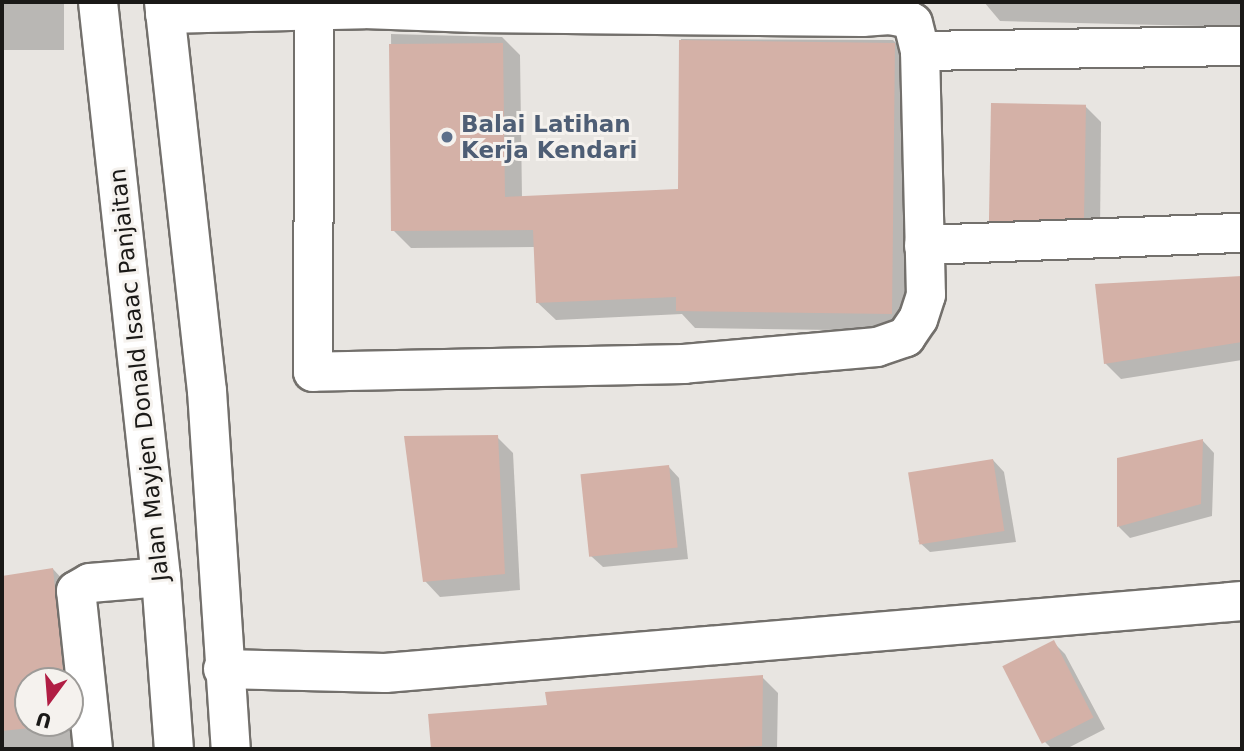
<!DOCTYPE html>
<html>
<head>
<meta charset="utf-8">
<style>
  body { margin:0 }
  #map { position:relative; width:1244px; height:751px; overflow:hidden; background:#e8e5e1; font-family:"DejaVu Sans",sans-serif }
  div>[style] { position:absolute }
  .shadow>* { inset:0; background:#0003; transform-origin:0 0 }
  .building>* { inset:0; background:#d4b1a7; transform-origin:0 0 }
  .roads { filter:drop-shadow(2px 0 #73706c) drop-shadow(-2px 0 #73706c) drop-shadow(0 2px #73706c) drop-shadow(0 -2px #73706c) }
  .street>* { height:38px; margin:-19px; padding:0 19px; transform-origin:19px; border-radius:19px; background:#fff }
  .highway>* { height:38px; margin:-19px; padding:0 19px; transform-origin:19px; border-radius:19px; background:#fff }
  .dots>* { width:19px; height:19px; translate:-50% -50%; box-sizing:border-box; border:4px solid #f5f2ee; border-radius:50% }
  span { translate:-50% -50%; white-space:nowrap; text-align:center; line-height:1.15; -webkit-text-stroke:6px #f5f2ee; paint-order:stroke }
  .service-label { font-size:23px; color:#4e5e75; font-weight:700 }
  .left { translate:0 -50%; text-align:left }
  .street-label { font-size:23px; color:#1a1917 }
  .frame { position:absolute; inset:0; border:4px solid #1a1917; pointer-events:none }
  .north { position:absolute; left:14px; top:667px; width:70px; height:70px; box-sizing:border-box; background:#f5f2ee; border:2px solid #9d9b98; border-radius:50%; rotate:196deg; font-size:19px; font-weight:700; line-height:28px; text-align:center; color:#1a1917 }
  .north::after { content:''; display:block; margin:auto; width:24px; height:32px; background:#b11e44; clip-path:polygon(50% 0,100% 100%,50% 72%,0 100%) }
</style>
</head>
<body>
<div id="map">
  <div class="shadow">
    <div style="left:2px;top:2px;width:62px;height:48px"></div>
    <div style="clip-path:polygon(984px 2px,1242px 2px,1242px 27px,1000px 21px)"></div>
    <div style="clip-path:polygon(391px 34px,502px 37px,520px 55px,522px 198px,679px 190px,681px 39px,893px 40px,911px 58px,909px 331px,695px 328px,682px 314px,556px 320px,538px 303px,535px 247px,411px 248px,393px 230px)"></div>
    <div style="clip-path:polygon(1085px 106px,1101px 122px,1100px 232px,1007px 236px,992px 220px)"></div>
    <div style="clip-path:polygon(1242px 278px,1242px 360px,1121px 379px,1105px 363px,1097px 286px)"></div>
    <div style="clip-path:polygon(497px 437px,513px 453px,520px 590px,440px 597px,425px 581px)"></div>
    <div style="clip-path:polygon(1203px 441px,1214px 453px,1212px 516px,1130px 538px,1119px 527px,1119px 460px)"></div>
    <div style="clip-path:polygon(993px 460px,1004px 472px,1016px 542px,930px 552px,918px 541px)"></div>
    <div style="clip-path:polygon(668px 466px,679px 478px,688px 559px,603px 567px,591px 556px)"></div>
    <div style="clip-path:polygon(evenodd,53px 569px,66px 583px,82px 749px,2px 749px,2px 577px,53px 569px,28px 681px,70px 681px,70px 723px,28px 723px,28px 681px)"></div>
    <div style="clip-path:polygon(1053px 642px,1065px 654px,1105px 729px,1066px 749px,1052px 749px,1045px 742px)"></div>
    <div style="clip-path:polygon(762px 677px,778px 693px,777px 749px,432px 749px,430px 716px,549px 707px)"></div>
  </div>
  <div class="building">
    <div style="clip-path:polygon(679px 40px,895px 43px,892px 314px,676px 311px,676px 297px,536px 303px,533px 230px,391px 231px,389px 44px,503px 43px,505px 197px,678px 189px)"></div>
    <div style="left:991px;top:103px;width:95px;height:118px;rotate:1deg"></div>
    <div style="clip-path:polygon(1242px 276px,1242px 342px,1104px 364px,1095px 284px)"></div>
    <div style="clip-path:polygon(498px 435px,505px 574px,423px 582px,404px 436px)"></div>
    <div style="clip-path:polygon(1203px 439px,1201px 504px,1117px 527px,1117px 458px)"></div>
    <div style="left:993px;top:459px;width:73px;height:86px;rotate:81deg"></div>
    <div style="left:669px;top:465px;width:83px;height:89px;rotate:84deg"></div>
    <div style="clip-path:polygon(53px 568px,64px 681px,28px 681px,28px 723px,68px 724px,2px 731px,2px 576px)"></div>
    <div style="left:1054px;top:640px;width:87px;height:58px;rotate:63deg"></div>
    <div style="clip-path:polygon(763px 675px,762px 746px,697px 749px,431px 749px,428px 714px,547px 705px,545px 692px)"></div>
  </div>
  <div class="roads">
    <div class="street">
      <div style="left:165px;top:14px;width:199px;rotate:-1.4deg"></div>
      <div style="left:364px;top:9px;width:110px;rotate:2.1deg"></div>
      <div style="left:474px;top:13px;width:388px;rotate:0.6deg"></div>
      <div style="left:862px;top:17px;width:28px;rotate:-4deg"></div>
      <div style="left:890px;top:15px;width:15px;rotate:11deg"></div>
      <div style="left:905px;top:18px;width:9px;rotate:32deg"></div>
      <div style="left:913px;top:23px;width:29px;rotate:76deg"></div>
      <div style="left:920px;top:51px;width:244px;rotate:88.6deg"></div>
      <div style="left:926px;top:295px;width:25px;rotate:108deg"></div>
      <div style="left:918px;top:319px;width:22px;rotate:124deg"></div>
      <div style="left:906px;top:337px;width:31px;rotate:161deg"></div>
      <div style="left:877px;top:347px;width:194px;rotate:175deg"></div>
      <div style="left:684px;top:364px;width:371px;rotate:178.8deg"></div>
      <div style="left:313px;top:372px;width:362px;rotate:-89.8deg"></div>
      <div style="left:920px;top:51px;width:322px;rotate:-0.9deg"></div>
      <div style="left:924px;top:245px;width:318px;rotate:-2.2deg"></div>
      <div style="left:223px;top:669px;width:162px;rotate:1.4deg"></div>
      <div style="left:385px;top:673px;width:860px;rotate:-4.8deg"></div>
      <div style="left:93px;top:749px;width:159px;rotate:-96.1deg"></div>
      <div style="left:76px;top:591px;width:16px;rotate:-30deg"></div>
      <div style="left:90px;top:583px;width:71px;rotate:-4.8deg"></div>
    </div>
    <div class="highway">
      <div style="left:98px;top:2px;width:578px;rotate:83.75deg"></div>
      <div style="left:161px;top:577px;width:172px;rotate:85.7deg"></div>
      <div style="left:164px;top:2px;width:391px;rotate:83.7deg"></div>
      <div style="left:207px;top:391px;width:359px;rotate:86.2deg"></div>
    </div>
  </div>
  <div class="dots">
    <div style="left:447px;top:137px;background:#5c6f8a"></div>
  </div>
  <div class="service-label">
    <span class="left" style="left:461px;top:137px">Balai Latihan<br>Kerja Kendari</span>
  </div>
  <div class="street-label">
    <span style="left:139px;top:375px;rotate:-96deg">Jalan Mayjen Donald Isaac Panjaitan</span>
  </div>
  <div class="frame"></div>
  <div class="north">U</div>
</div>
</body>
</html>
